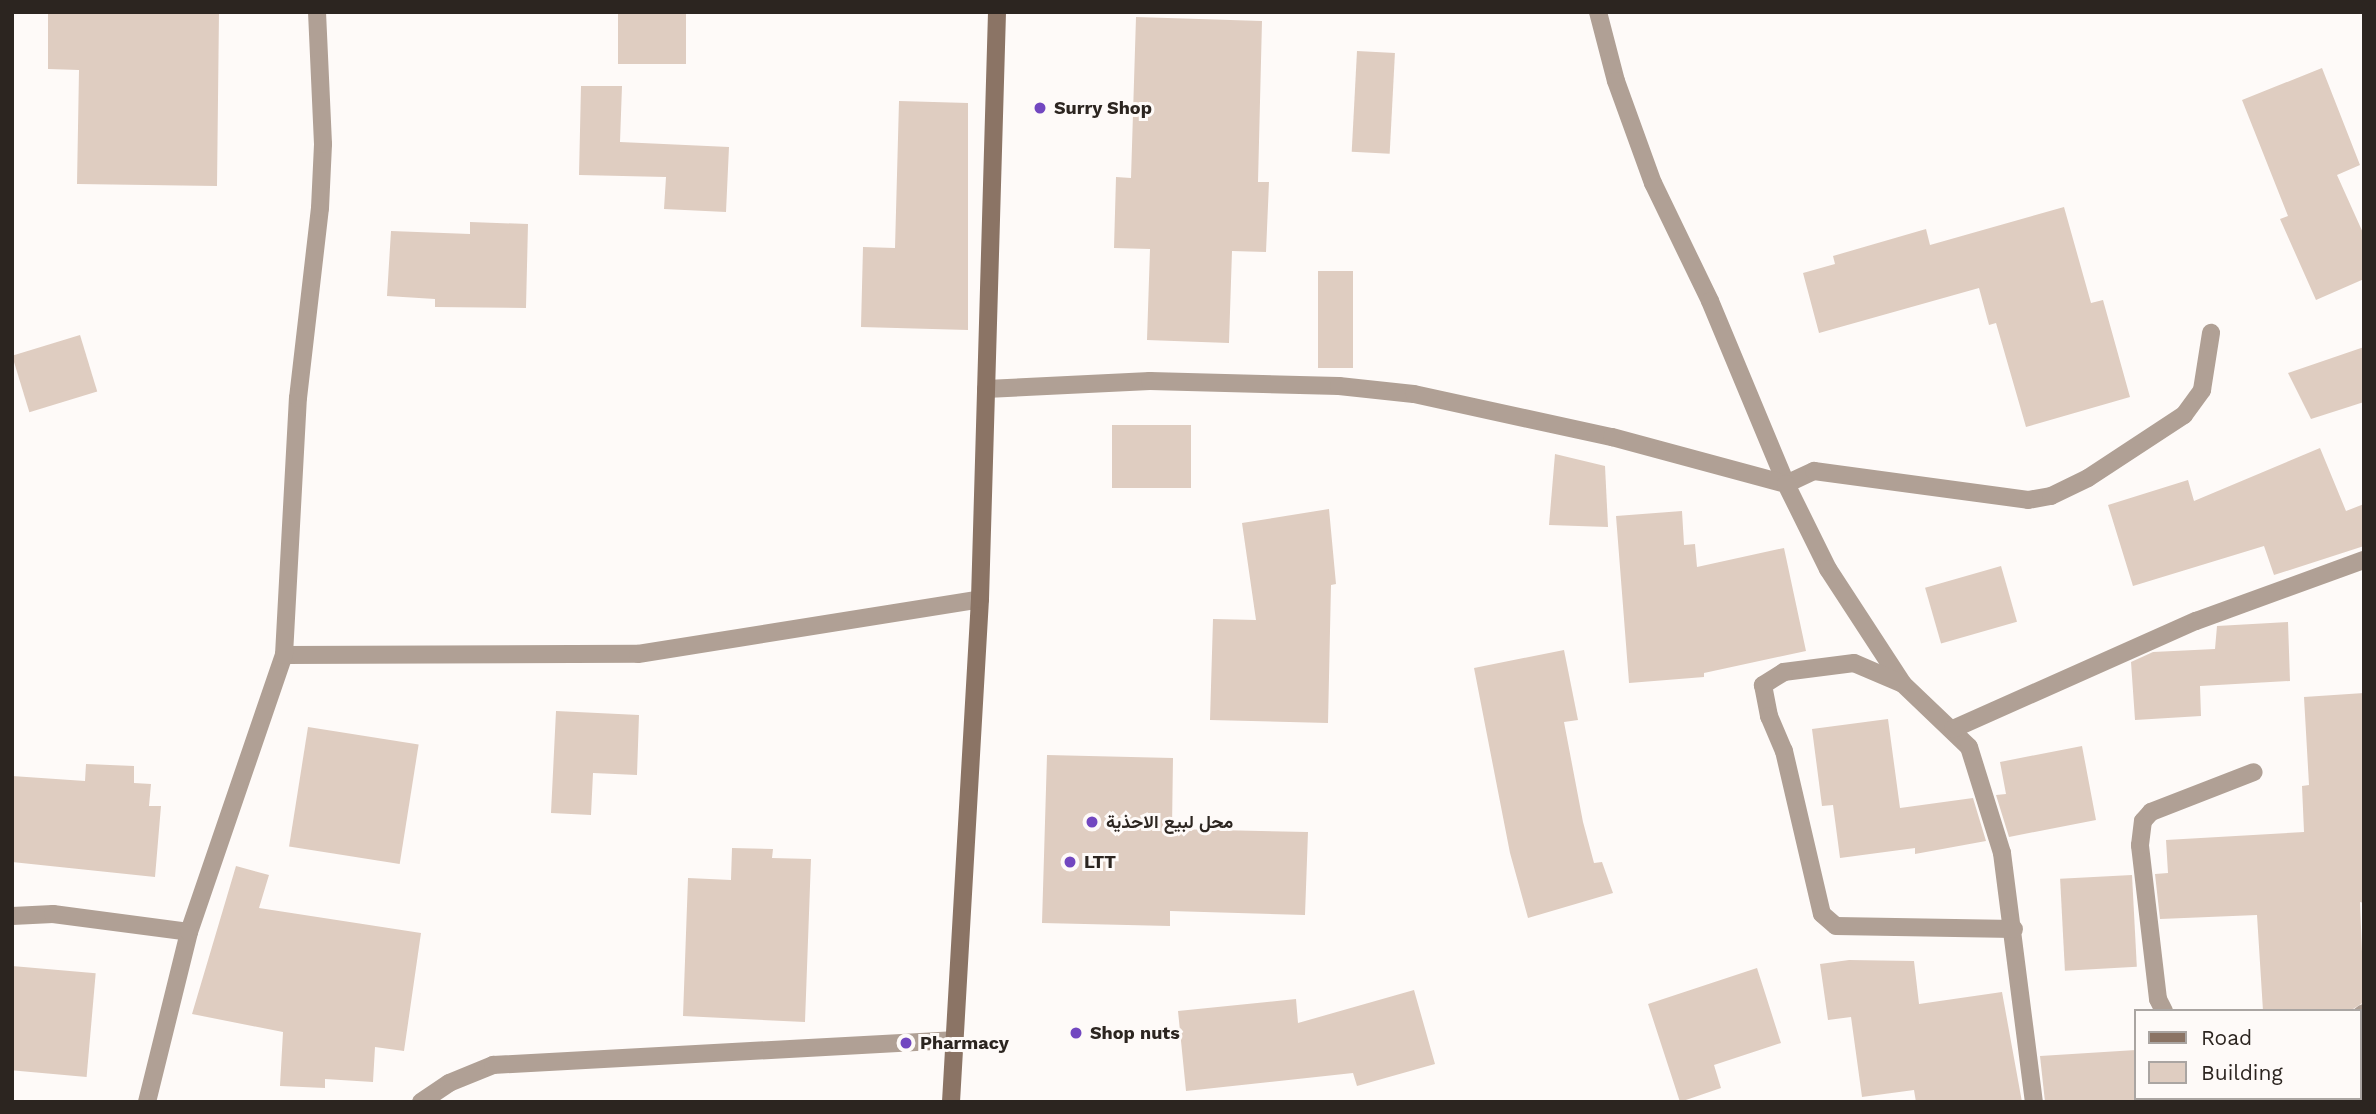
<!DOCTYPE html>
<html>
<head>
<meta charset="utf-8">
<style>
  body { margin:0 }
  #map { position:relative; width:2376px; height:1114px; overflow:hidden; background:#fefaf8; font-family:"Work Sans",Vazirmatn,sans-serif }
  div>[style] { position:absolute }
  .building>* { inset:0; background:#dfcdc1; transform-origin:0 0 }
  .street>* { height:18px; margin:-9px; padding:0 9px; transform-origin:9px; border-radius:9px; background:#b0a095 }
  .secondary>* { height:18px; margin:-9px; padding:0 9px; transform-origin:9px; border-radius:9px; background:#8b7465 }
  .dots>* { width:19px; height:19px; translate:-50% -50%; box-sizing:border-box; border:4px solid #fefaf8; border-radius:50% }
  span { translate:-50% -50%; white-space:nowrap; text-align:center; line-height:1.15; -webkit-text-stroke:6px #fefaf8; paint-order:stroke }
  .poi-label { font-size:18px; color:#2c2520; font-weight:700 }
  .left { translate:0 -50%; text-align:left }
  .frame { position:absolute; inset:0; border:14px solid #2c2520; pointer-events:none }
  .legend { position:absolute; left:2134px; top:1009px; width:228px; height:91px; box-sizing:border-box; background:#fefaf8; border:2px solid #aaa5a2; margin:0; padding:9px 12px; list-style:none; font-size:21px; color:#2c2520 }
  .legend li { display:flex; align-items:center; gap:14px; height:35px }
  .legend b { width:35px; border:2px solid #aaa5a2 }
</style>
</head>
<body>
<div id="map">
  <div class="building">
    <div style="clip-path:polygon(48px 12px,219px 12px,217px 186px,77px 184px,79px 70px,48px 69px)"></div>
    <div style="left:618px;top:12px;width:68px;height:52px"></div>
    <div style="clip-path:polygon(1136px 17px,1262px 21px,1258px 182px,1269px 182px,1266px 252px,1232px 251px,1229px 343px,1147px 340px,1150px 249px,1114px 248px,1116px 177px,1131px 178px)"></div>
    <div style="left:1357px;top:51px;width:38px;height:101px;rotate:3deg"></div>
    <div style="clip-path:polygon(2322px 68px,2360px 165px,2337px 175px,2364px 235px,2364px 279px,2316px 300px,2280px 219px,2288px 216px,2242px 100px)"></div>
    <div style="clip-path:polygon(581px 86px,622px 86px,620px 142px,729px 147px,726px 212px,664px 209px,666px 177px,579px 175px)"></div>
    <div style="clip-path:polygon(899px 101px,968px 103px,968px 330px,861px 327px,863px 247px,895px 248px)"></div>
    <div style="clip-path:polygon(2064px 207px,2091px 303px,2103px 300px,2130px 397px,2026px 427px,1996px 323px,1989px 325px,1979px 288px,1819px 333px,1803px 273px,1835px 264px,1833px 256px,1926px 229px,1930px 245px)"></div>
    <div style="clip-path:polygon(470px 222px,528px 224px,526px 308px,435px 307px,435px 299px,387px 296px,391px 231px,470px 234px)"></div>
    <div style="left:1318px;top:271px;width:35px;height:97px"></div>
    <div style="left:80px;top:335px;width:59px;height:71px;rotate:73deg"></div>
    <div style="clip-path:polygon(2364px 347px,2364px 402px,2311px 419px,2288px 373px)"></div>
    <div style="left:1112px;top:425px;width:79px;height:63px"></div>
    <div style="clip-path:polygon(2320px 448px,2346px 511px,2364px 504px,2364px 546px,2274px 575px,2264px 546px,2133px 586px,2108px 505px,2188px 480px,2194px 501px)"></div>
    <div style="clip-path:polygon(1555px 454px,1605px 466px,1608px 527px,1549px 525px)"></div>
    <div style="clip-path:polygon(1329px 509px,1336px 584px,1331px 585px,1328px 723px,1210px 720px,1213px 619px,1256px 620px,1242px 523px)"></div>
    <div style="clip-path:polygon(1682px 511px,1684px 545px,1695px 544px,1697px 567px,1784px 548px,1806px 651px,1704px 673px,1704px 677px,1629px 683px,1616px 516px)"></div>
    <div style="left:2001px;top:566px;width:58px;height:79px;rotate:74deg"></div>
    <div style="clip-path:polygon(2288px 622px,2290px 681px,2200px 686px,2201px 716px,2135px 720px,2131px 662px,2153px 652px,2215px 649px,2217px 626px)"></div>
    <div style="clip-path:polygon(1564px 650px,1578px 720px,1564px 722px,1583px 822px,1594px 863px,1602px 862px,1613px 893px,1528px 918px,1510px 853px,1474px 668px)"></div>
    <div style="clip-path:polygon(2364px 693px,2364px 903px,2360px 902px,2364px 1002px,2350px 1011px,2263px 1011px,2257px 915px,2160px 919px,2155px 874px,2168px 873px,2166px 840px,2304px 832px,2302px 786px,2309px 785px,2304px 697px)"></div>
    <div style="clip-path:polygon(556px 711px,639px 715px,637px 775px,593px 773px,591px 815px,551px 813px)"></div>
    <div style="clip-path:polygon(1888px 719px,1900px 808px,1973px 798px,1986px 841px,1915px 854px,1915px 848px,1840px 858px,1833px 805px,1822px 806px,1812px 729px)"></div>
    <div style="left:308px;top:727px;width:112px;height:121px;rotate:9deg"></div>
    <div style="clip-path:polygon(2082px 746px,2096px 820px,2009px 837px,1996px 795px,2006px 794px,2000px 762px)"></div>
    <div style="clip-path:polygon(1047px 755px,1173px 758px,1172px 829px,1308px 832px,1305px 915px,1170px 911px,1170px 926px,1042px 923px)"></div>
    <div style="clip-path:polygon(86px 764px,134px 766px,134px 783px,151px 784px,149px 806px,161px 806px,155px 877px,12px 862px,12px 776px,85px 781px)"></div>
    <div style="clip-path:polygon(732px 848px,773px 849px,772px 858px,811px 859px,805px 1022px,683px 1016px,688px 878px,731px 880px)"></div>
    <div style="clip-path:polygon(236px 866px,269px 875px,259px 908px,421px 933px,404px 1051px,375px 1047px,373px 1082px,325px 1079px,325px 1088px,280px 1086px,283px 1032px,192px 1014px)"></div>
    <div style="left:2132px;top:875px;width:92px;height:72px;rotate:87deg"></div>
    <div style="clip-path:polygon(1849px 960px,1914px 961px,1919px 1004px,2002px 992px,2022px 1102px,1916px 1102px,1914px 1090px,1862px 1097px,1851px 1017px,1828px 1020px,1820px 964px)"></div>
    <div style="left:12px;top:966px;width:84px;height:104px;rotate:5deg"></div>
    <div style="clip-path:polygon(1757px 968px,1781px 1043px,1714px 1065px,1721px 1088px,1680px 1102px,1648px 1004px)"></div>
    <div style="clip-path:polygon(1414px 990px,1435px 1064px,1357px 1086px,1353px 1073px,1186px 1091px,1178px 1011px,1296px 999px,1298px 1023px)"></div>
    <div style="clip-path:polygon(2136px 1050px,2136px 1102px,2045px 1102px,2040px 1056px)"></div>
  </div>
  <div class="street">
    <div style="left:1598px;top:12px;width:71px;rotate:75.4deg"></div>
    <div style="left:1616px;top:81px;width:109px;rotate:70.1deg"></div>
    <div style="left:1653px;top:183px;width:131px;rotate:64.2deg"></div>
    <div style="left:1710px;top:301px;width:198px;rotate:67.4deg"></div>
    <div style="left:1786px;top:484px;width:31px;rotate:-25deg"></div>
    <div style="left:1814px;top:471px;width:216px;rotate:7.7deg"></div>
    <div style="left:2028px;top:500px;width:23px;rotate:-10deg"></div>
    <div style="left:2051px;top:496px;width:41px;rotate:-25.9deg"></div>
    <div style="left:2088px;top:478px;width:115px;rotate:-33.3deg"></div>
    <div style="left:2184px;top:415px;width:31px;rotate:-54deg"></div>
    <div style="left:2202px;top:390px;width:58px;rotate:-81deg"></div>
    <div style="left:986px;top:389px;width:164px;rotate:-2.8deg"></div>
    <div style="left:1150px;top:381px;width:189px;rotate:1.5deg"></div>
    <div style="left:1339px;top:386px;width:75px;rotate:6.1deg"></div>
    <div style="left:1414px;top:394px;width:203px;rotate:12.3deg"></div>
    <div style="left:1612px;top:437px;width:180px;rotate:15.1deg"></div>
    <div style="left:1786px;top:484px;width:95px;rotate:63.7deg"></div>
    <div style="left:1828px;top:569px;width:137px;rotate:56.9deg"></div>
    <div style="left:1903px;top:684px;width:91px;rotate:43.7deg"></div>
    <div style="left:1969px;top:747px;width:111px;rotate:72.7deg"></div>
    <div style="left:2002px;top:853px;width:251px;rotate:82.7deg"></div>
    <div style="left:284px;top:655px;width:354px;rotate:-0.2deg"></div>
    <div style="left:638px;top:654px;width:346px;rotate:-9.1deg"></div>
    <div style="left:1903px;top:684px;width:53px;rotate:-156.8deg"></div>
    <div style="left:1854px;top:663px;width:71px;rotate:172.7deg"></div>
    <div style="left:1784px;top:672px;width:25px;rotate:148deg"></div>
    <div style="left:1763px;top:685px;width:32px;rotate:79deg"></div>
    <div style="left:1769px;top:716px;width:38px;rotate:67deg"></div>
    <div style="left:1784px;top:751px;width:167px;rotate:76.9deg"></div>
    <div style="left:1822px;top:914px;width:18px;rotate:41deg"></div>
    <div style="left:1836px;top:926px;width:178px;rotate:1deg"></div>
    <div style="left:1953px;top:729px;width:266px;rotate:-24deg"></div>
    <div style="left:2196px;top:621px;width:179px;rotate:-20deg"></div>
    <div style="left:12px;top:916px;width:41px;rotate:-2.8deg"></div>
    <div style="left:53px;top:914px;width:137px;rotate:7.5deg"></div>
    <div style="left:2164px;top:1011px;width:13px;rotate:-117deg"></div>
    <div style="left:2158px;top:999px;width:155px;rotate:-96.7deg"></div>
    <div style="left:2140px;top:845px;width:24px;rotate:-83deg"></div>
    <div style="left:2143px;top:821px;width:12px;rotate:-48deg"></div>
    <div style="left:2151px;top:812px;width:110px;rotate:-21.2deg"></div>
    <div style="left:2360px;top:1016px;width:5px;rotate:-37deg"></div>
    <div style="left:2331px;top:1098px;width:4px;rotate:90deg"></div>
    <div style="left:147px;top:1102px;width:175px;rotate:-76.1deg"></div>
    <div style="left:189px;top:932px;width:293px;rotate:-71.1deg"></div>
    <div style="left:284px;top:655px;width:257px;rotate:-86.9deg"></div>
    <div style="left:298px;top:398px;width:191px;rotate:-83.4deg"></div>
    <div style="left:320px;top:208px;width:64px;rotate:-87.3deg"></div>
    <div style="left:323px;top:144px;width:132px;rotate:-92.6deg"></div>
    <div style="left:421px;top:1102px;width:34px;rotate:-34deg"></div>
    <div style="left:449px;top:1083px;width:48px;rotate:-22.2deg"></div>
    <div style="left:493px;top:1065px;width:460px;rotate:-3.1deg"></div>
  </div>
  <div class="secondary">
    <div style="left:951px;top:1102px;width:504px;rotate:-86.7deg"></div>
    <div style="left:980px;top:599px;width:587px;rotate:-88.34deg"></div>
  </div>
  <div class="dots">
    <div style="left:1040px;top:108px;background:#7247c0"></div>
    <div style="left:1092px;top:822px;background:#7247c0"></div>
    <div style="left:1070px;top:862px;background:#7247c0"></div>
    <div style="left:1076px;top:1033px;background:#7247c0"></div>
    <div style="left:906px;top:1043px;background:#7247c0"></div>
  </div>
  <div class="poi-label">
    <span class="left" style="left:1054px;top:108px">Surry Shop</span>
    <span class="left" style="left:1106px;top:822px">محل لبيع الاحذية</span>
    <span class="left" style="left:1084px;top:862px">LTT</span>
    <span class="left" style="left:1090px;top:1033px">Shop nuts</span>
    <span class="left" style="left:920px;top:1043px">Pharmacy</span>
  </div>
  <div class="frame"></div>
  <ul class="legend">
  <li><b style="height:9px;background:#8b7465"></b>Road</li>
  <li><b style="height:19px;background:#dfcdc1"></b>Building</li>
  </ul>
</div>
</body>
</html>
